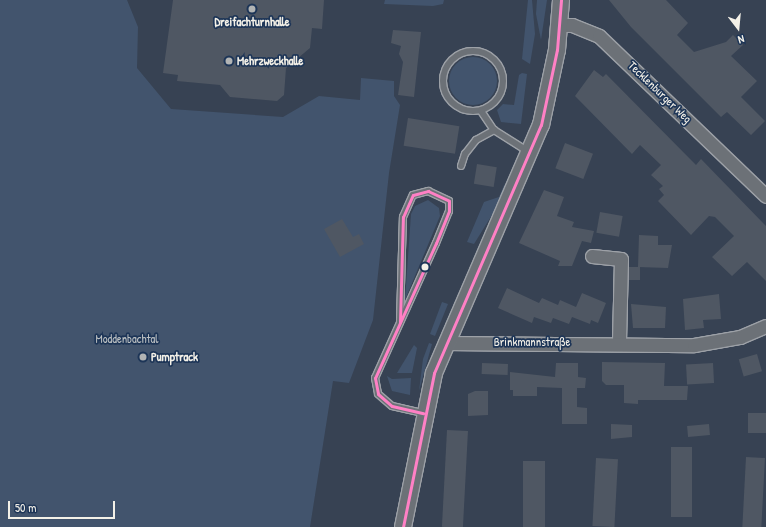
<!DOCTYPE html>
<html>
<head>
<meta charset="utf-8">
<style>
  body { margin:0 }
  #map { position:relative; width:766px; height:527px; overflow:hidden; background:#374253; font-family:"Patrick Hand",sans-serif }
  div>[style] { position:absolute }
  .green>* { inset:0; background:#42546d }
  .round { border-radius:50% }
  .building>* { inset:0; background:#4f5763; transform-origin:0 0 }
  .roads { filter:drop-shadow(1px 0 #9da1a7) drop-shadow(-1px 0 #9da1a7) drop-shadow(0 1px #9da1a7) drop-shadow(0 -1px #9da1a7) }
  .service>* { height:6px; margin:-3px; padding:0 3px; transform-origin:3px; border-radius:3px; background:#6c7177 }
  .service>.ring { margin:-3px; padding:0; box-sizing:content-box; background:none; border:6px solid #6c7177; border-radius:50% }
  .minor>* { height:13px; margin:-6.5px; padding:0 6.5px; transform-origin:6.5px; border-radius:6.5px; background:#6c7177 }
  .tertiary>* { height:16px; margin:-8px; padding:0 8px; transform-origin:8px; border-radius:8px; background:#6c7177 }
  .bus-1>* { height:3px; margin:-1.5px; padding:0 1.5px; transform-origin:1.5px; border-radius:1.5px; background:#ff80c5 }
  .dots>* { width:11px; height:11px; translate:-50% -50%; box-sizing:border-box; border:2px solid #1d3557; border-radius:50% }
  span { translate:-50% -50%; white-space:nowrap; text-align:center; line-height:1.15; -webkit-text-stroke:3.5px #1d3557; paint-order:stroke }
  .poi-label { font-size:12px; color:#f4f1e8; font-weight:700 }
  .left { translate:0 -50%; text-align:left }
  .street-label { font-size:12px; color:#f4f1e8 }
  .park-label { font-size:12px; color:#bfc3c4 }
  .north { position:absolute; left:718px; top:8px; width:40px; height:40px; -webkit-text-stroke:3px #1d3557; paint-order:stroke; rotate:164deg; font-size:11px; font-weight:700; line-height:16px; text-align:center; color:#f4f1e8 }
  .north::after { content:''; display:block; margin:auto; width:14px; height:18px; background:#f4f1e8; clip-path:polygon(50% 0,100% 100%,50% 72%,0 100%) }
  .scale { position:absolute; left:8px; top:501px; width:107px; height:18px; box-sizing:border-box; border:2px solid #f4f1e8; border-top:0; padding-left:5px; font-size:12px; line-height:14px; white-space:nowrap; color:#f4f1e8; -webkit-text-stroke:3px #1d3557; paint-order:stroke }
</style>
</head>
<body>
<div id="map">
  <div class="green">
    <div style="clip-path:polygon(0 0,127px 0,138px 27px,137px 68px,171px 109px,283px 117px,319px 96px,360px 100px,361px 78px,394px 81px,394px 96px,400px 105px,389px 173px,373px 320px,349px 383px,333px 381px,310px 527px,0 527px)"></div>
    <div style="clip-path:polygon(385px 0,444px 0,443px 4px,433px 6px,384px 4px)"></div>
    <div style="clip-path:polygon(528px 0,532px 0,535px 34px,530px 64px,522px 59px)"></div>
    <div style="clip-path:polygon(537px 0,547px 0,541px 40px,536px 14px)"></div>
    <div class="round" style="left:449px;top:57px;width:48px;height:48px"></div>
    <div style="clip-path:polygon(522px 73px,527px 74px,521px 124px,501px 122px,497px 110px,503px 104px,514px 105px,519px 75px)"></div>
    <div style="clip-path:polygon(505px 183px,500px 202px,474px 244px,467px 242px,484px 202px,499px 197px)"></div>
    <div style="clip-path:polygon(428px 200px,439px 208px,440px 216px,405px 300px,411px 214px,415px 206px)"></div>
    <div style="clip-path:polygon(442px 302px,448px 304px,435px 336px,430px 334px)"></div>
    <div style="clip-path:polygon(429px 343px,432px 344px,419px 391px,423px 359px)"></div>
    <div style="clip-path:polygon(414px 345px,417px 348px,412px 373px,397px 373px)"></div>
    <div style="clip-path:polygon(387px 376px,392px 379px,411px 378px,410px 395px,392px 391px)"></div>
  </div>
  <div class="building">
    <div style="clip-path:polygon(173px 0,324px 0,322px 29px,312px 28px,310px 48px,286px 68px,284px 95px,277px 101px,230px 97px,220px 85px,177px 81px,178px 75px,163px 73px)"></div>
    <div style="clip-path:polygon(609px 0,666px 0,688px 23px,677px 35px,694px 52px,726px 42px,733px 35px,743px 45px,731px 56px,757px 81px,741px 97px,765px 121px,751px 135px,727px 112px,721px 117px,631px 27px)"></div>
    <div style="clip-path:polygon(393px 30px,421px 32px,414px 97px,398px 95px,403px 62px,399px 54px,401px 46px,391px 43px)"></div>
    <div style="clip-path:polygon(594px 70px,603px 77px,606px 74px,696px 165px,701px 159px,766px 226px,766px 281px,747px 262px,732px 276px,712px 257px,734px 236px,715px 217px,709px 216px,691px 235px,658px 201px,664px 195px,659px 189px,663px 186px,651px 175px,661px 165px,640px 145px,632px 154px,575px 96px)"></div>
    <div style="left:408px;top:118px;width:52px;height:28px;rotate:9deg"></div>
    <div style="left:565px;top:143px;width:30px;height:27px;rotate:21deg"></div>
    <div style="left:477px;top:164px;width:20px;height:20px;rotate:9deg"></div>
    <div style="clip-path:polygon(544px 190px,564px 197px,557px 216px,574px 222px,572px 227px,594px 231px,591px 243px,582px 241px,572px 266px,558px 266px,560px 261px,519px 243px)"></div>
    <div style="left:600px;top:212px;width:23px;height:21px;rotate:10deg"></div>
    <div style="clip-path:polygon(342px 219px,353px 237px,359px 234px,364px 244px,340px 257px,324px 229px)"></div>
    <div style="clip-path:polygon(639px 235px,658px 236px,658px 245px,672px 245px,668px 268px,638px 267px)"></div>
    <div style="left:629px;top:267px;width:11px;height:13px"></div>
    <div style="clip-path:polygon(507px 288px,539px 303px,542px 298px,558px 305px,560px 300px,576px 307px,582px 293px,606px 303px,598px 323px,591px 320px,590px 324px,572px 317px,569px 324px,553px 318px,551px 323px,534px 317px,532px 323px,498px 308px)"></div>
    <div style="clip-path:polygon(719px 294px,721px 319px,703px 320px,704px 328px,685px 330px,683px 299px)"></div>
    <div style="clip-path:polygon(631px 304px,666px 307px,665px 328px,633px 328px)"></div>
    <div style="left:757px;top:354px;width:18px;height:19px;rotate:74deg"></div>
    <div style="clip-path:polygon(602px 362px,665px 363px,664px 386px,688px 386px,687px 400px,638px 400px,638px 404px,624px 403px,624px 385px,606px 385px,602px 381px)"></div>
    <div style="left:482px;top:363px;width:26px;height:11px;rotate:2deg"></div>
    <div style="clip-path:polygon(556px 363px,578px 363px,578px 377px,586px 378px,585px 388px,577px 388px,577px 407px,587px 408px,587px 424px,562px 424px,562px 388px,537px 387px,537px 396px,513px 396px,513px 390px,510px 390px,510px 372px,555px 377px)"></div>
    <div style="left:713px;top:363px;width:20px;height:27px;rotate:87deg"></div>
    <div style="clip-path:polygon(475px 391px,488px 391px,488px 415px,468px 416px,468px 394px)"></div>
    <div style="left:766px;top:413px;width:20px;height:18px;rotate:90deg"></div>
    <div style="clip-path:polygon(611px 424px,632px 425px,632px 437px,611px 439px)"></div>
    <div style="left:709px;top:424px;width:11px;height:22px;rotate:85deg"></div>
    <div style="left:447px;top:430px;width:21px;height:97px;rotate:3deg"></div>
    <div style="left:671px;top:447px;width:21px;height:70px"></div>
    <div style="left:746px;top:457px;width:19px;height:70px;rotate:3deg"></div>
    <div style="left:596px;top:458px;width:22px;height:68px;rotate:3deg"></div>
    <div style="left:523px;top:461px;width:22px;height:66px"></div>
  </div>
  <div class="roads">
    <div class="service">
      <div class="ring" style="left:443px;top:51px;width:54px;height:54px"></div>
      <div style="left:481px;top:111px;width:23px;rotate:56deg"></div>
      <div style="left:494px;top:130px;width:41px;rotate:32.2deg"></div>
      <div style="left:461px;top:166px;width:13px;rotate:-72deg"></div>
      <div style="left:465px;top:154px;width:18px;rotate:-52deg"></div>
      <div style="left:476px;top:140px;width:21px;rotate:-29deg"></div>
      <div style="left:400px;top:322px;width:105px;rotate:-88.4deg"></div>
      <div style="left:403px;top:217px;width:24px;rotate:-66deg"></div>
      <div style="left:413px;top:195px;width:16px;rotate:-15deg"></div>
      <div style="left:428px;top:191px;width:23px;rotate:25deg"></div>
      <div style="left:449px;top:201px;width:10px;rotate:90deg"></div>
      <div style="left:449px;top:211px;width:35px;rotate:112deg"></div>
      <div style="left:436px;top:243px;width:148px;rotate:114.3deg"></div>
      <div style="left:375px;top:378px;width:16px;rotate:79deg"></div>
      <div style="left:378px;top:394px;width:18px;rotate:41deg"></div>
      <div style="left:392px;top:406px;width:32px;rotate:13deg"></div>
    </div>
    <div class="minor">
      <div style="left:560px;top:25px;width:12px"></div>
      <div style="left:572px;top:25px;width:29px;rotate:22deg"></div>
      <div style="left:599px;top:36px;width:231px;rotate:43.8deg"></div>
      <div style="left:592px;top:256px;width:29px;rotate:6deg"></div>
      <div style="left:621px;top:259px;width:83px;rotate:91.4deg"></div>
      <div style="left:445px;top:343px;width:249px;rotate:0.5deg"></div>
      <div style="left:694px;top:345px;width:47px;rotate:-9.9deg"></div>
      <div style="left:740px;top:337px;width:28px;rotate:-23deg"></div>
    </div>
    <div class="tertiary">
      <div style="left:403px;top:527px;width:157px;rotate:-78.6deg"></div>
      <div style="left:434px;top:373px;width:270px;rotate:-66.7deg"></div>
      <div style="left:541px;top:125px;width:77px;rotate:-78deg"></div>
      <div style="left:557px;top:50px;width:50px;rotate:-85.4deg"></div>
    </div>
  </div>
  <div class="bus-1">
    <div style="left:400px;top:322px;width:105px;rotate:-88.4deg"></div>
    <div style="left:403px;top:217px;width:24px;rotate:-66deg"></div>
    <div style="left:413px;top:195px;width:16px;rotate:-15deg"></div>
    <div style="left:428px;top:191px;width:23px;rotate:25deg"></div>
    <div style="left:449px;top:201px;width:10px;rotate:90deg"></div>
    <div style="left:449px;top:211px;width:35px;rotate:112deg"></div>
    <div style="left:436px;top:243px;width:148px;rotate:114.3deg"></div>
    <div style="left:375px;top:378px;width:16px;rotate:79deg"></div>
    <div style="left:378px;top:394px;width:18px;rotate:41deg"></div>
    <div style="left:392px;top:406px;width:32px;rotate:13deg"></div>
    <div style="left:403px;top:527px;width:157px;rotate:-78.6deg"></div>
    <div style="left:434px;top:373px;width:270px;rotate:-66.7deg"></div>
    <div style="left:541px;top:125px;width:77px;rotate:-78deg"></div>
    <div style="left:557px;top:50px;width:50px;rotate:-85.4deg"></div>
  </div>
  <div class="dots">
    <div style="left:252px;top:9px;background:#b2b4b4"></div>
    <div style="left:229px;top:61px;background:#b2b4b4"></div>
    <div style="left:425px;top:267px;background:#f4f1e8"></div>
    <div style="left:143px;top:357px;background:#b2b4b4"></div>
  </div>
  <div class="poi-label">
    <span style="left:252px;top:22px">Dreifachturnhalle</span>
    <span class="left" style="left:237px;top:61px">Mehrzweckhalle</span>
    <span class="left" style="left:151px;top:357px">Pumptrack</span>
  </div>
  <div class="street-label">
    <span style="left:660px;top:92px;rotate:44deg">Tecklenburger Weg</span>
    <span style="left:532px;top:342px">Brinkmannstraße</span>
  </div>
  <div class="park-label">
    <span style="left:127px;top:339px">Moddenbachtal</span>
  </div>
  <div class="north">N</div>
  <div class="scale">50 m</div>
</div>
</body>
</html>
